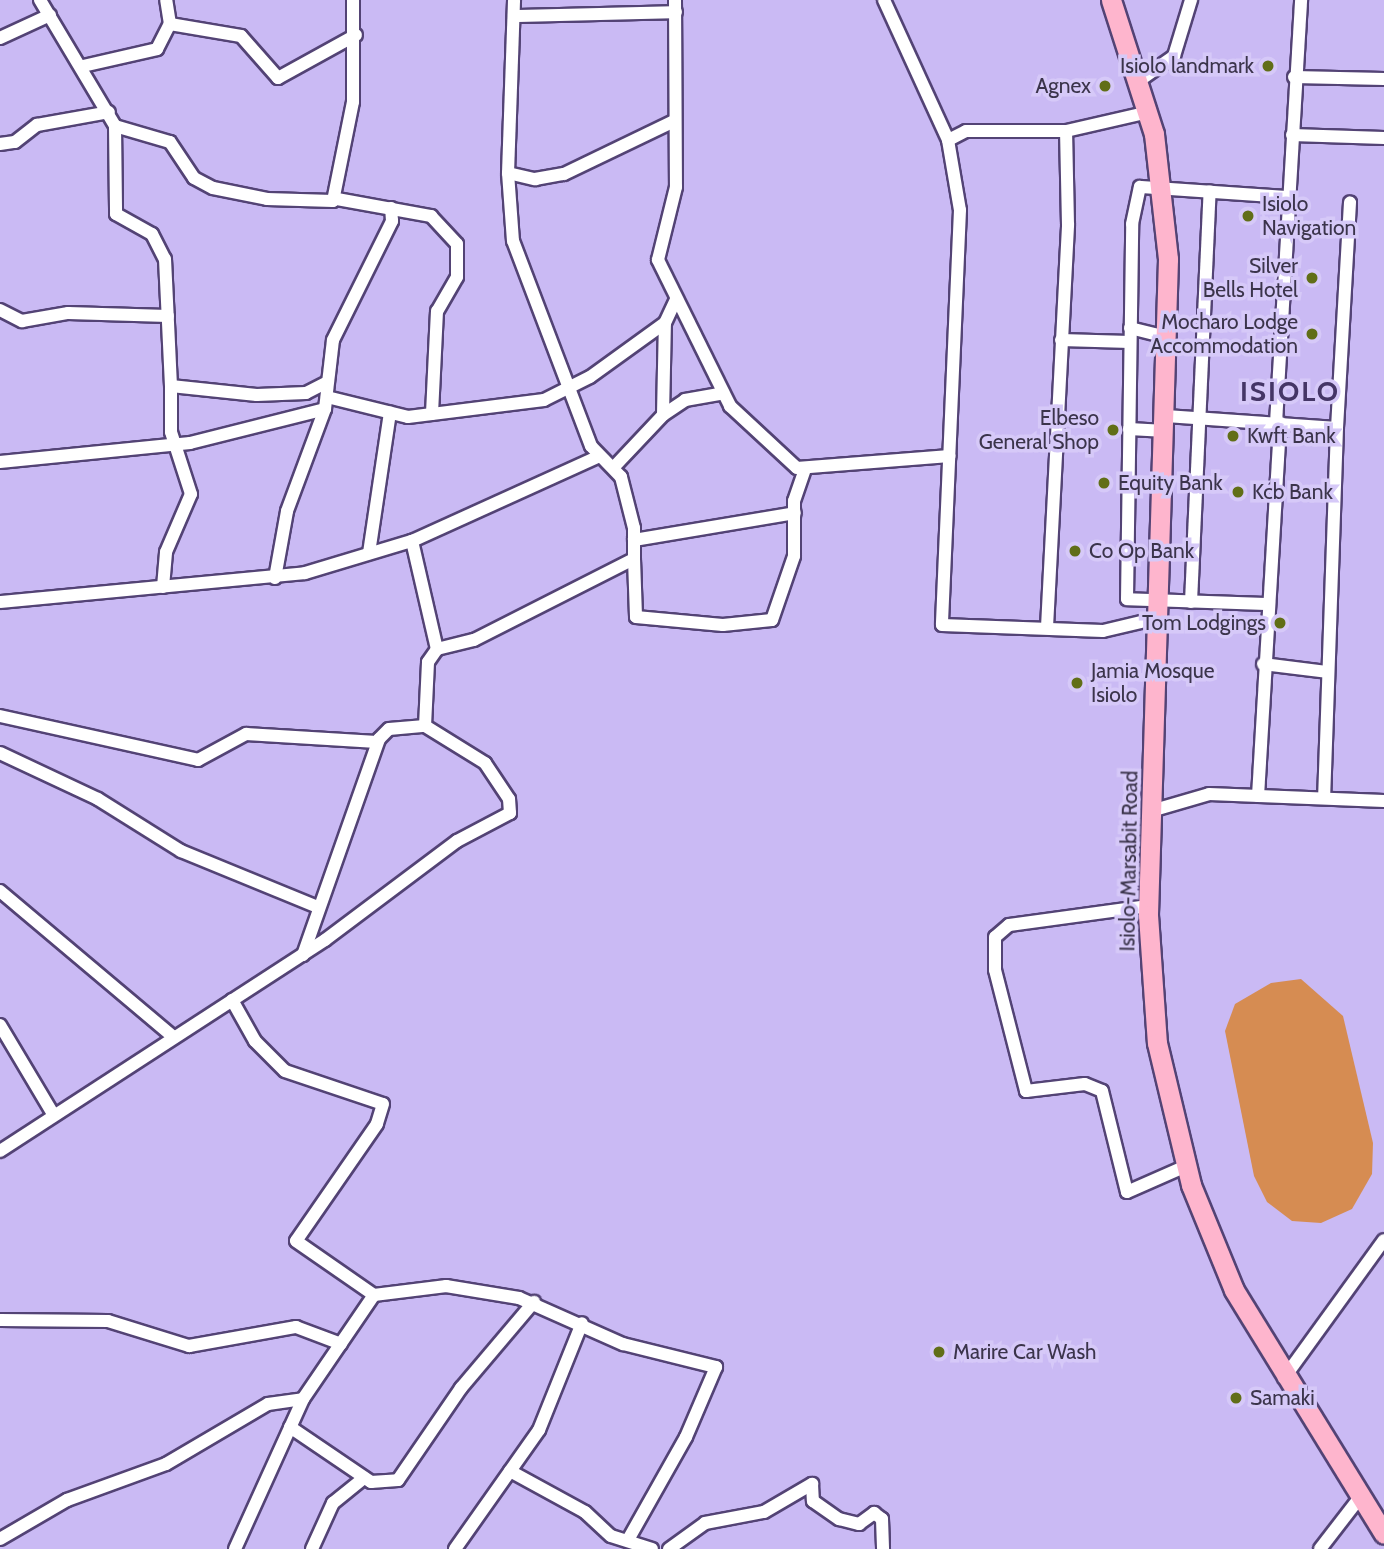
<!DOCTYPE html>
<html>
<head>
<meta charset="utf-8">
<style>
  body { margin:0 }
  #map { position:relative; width:1384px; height:1549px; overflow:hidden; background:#cabaf4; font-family:Cabin,sans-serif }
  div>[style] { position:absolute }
  .green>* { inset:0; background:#d68c52 }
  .roads { filter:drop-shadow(2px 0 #534375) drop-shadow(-2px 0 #534375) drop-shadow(0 2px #534375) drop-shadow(0 -2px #534375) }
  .minor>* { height:12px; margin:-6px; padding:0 6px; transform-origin:6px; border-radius:6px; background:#fff }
  .highway>* { height:19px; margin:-9.5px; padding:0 9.5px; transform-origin:9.5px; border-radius:9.5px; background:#feb5cd }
  .dots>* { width:19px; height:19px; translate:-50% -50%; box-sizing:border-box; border:4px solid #d6c9f8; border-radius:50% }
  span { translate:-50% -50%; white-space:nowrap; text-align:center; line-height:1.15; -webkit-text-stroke:7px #d6c9f8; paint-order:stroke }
  .poi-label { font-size:21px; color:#3b344b }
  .right { translate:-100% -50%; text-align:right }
  .left { translate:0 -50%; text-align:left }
  .street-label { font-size:21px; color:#3b344b }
  .district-label { font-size:28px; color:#453666; font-weight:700; letter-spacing:2px }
</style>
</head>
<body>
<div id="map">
  <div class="green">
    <div style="clip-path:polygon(1301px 979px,1343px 1016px,1373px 1143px,1372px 1174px,1352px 1209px,1321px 1223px,1292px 1221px,1267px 1202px,1254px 1176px,1225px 1031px,1235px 1004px,1271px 983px)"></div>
  </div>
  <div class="roads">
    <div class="minor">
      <div style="left:40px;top:0;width:147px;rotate:59.2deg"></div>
      <div style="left:115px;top:126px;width:88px;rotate:89.3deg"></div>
      <div style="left:116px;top:214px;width:41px;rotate:29.1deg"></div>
      <div style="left:152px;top:234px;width:28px;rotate:63deg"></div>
      <div style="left:165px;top:259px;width:127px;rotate:87.3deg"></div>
      <div style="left:675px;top:0;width:187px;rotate:89.7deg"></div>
      <div style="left:676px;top:187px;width:75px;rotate:103.9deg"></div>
      <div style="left:658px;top:260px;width:163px;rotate:63.7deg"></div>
      <div style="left:730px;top:406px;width:91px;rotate:42.8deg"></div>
      <div style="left:797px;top:468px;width:153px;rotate:-4.5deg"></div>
      <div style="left:884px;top:0;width:154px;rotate:65.4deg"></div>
      <div style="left:514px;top:16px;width:162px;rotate:-1.4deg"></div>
      <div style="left:170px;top:24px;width:72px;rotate:9.6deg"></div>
      <div style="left:241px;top:36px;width:56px;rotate:48.6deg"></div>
      <div style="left:278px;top:78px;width:89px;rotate:-28.9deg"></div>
      <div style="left:0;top:38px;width:55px;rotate:-24.7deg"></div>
      <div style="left:83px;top:66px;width:76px;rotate:-12.9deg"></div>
      <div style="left:157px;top:49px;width:28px;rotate:-63deg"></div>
      <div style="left:170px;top:24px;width:24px;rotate:-99deg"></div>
      <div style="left:1294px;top:77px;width:90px;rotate:1.3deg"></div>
      <div style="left:1140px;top:80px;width:42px;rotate:-35.2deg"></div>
      <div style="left:1174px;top:56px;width:59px;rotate:-73.1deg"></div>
      <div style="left:1149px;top:112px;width:85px;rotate:167.1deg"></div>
      <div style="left:1066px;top:131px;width:100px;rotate:180deg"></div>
      <div style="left:966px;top:131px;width:20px;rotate:153deg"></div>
      <div style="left:948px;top:140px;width:71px;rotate:80.3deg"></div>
      <div style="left:960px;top:210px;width:415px;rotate:92.5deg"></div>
      <div style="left:942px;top:625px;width:161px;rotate:2.1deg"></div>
      <div style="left:1103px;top:631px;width:57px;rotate:-13.3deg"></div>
      <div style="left:115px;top:126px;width:57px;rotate:16.2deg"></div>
      <div style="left:170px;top:142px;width:43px;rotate:56.3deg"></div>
      <div style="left:194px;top:178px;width:21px;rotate:28deg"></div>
      <div style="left:213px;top:188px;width:55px;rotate:11.5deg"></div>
      <div style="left:267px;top:199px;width:66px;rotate:1.7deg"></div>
      <div style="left:333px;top:201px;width:101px;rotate:-78.6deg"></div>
      <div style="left:353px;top:102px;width:102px;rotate:-90deg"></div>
      <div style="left:1292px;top:135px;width:92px;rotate:1.9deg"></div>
      <div style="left:0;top:144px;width:15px;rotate:-8deg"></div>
      <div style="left:15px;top:142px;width:28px;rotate:-38deg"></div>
      <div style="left:37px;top:125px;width:73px;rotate:-10.2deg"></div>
      <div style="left:508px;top:173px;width:28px;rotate:13deg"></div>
      <div style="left:535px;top:179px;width:29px;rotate:-10deg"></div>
      <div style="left:564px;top:174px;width:122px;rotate:-25.7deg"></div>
      <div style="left:337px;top:199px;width:96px;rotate:10.3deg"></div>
      <div style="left:431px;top:216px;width:38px;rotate:47deg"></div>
      <div style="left:457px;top:244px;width:33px;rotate:90deg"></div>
      <div style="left:457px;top:277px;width:39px;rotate:120deg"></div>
      <div style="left:437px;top:311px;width:103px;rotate:92.8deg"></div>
      <div style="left:0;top:310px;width:25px;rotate:27deg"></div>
      <div style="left:22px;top:321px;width:47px;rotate:-9.9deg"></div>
      <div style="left:68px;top:313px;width:100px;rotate:1.7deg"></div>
      <div style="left:1130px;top:328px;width:38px;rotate:14deg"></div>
      <div style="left:1061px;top:340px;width:69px;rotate:1.7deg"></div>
      <div style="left:327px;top:397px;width:83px;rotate:13.9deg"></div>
      <div style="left:408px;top:417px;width:137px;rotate:-7.1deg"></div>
      <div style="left:544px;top:400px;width:51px;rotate:-26.6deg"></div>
      <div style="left:590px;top:377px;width:92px;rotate:-35.8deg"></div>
      <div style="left:665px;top:323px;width:26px;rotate:-65deg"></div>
      <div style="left:663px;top:415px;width:27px;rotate:-34deg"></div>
      <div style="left:685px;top:400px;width:39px;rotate:-10deg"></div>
      <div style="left:1166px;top:416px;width:171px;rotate:4deg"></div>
      <div style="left:1337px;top:428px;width:370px;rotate:92deg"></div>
      <div style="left:1276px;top:423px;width:424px;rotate:-86.6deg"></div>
      <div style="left:1337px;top:428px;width:226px;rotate:-86.7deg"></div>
      <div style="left:1129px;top:429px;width:37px;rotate:3deg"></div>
      <div style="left:0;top:462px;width:191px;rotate:-5.7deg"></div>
      <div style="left:190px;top:443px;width:139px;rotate:-14.1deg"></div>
      <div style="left:614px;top:467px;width:71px;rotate:-46.7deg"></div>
      <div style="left:663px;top:415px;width:92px;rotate:-88.8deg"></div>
      <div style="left:634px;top:540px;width:163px;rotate:-9.5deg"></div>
      <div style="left:412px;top:541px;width:111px;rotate:77deg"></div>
      <div style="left:369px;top:553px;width:142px;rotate:-81.5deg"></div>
      <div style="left:634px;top:559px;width:58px;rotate:88deg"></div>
      <div style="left:636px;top:617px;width:87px;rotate:5.3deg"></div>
      <div style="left:723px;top:625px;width:49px;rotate:-5.8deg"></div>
      <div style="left:772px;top:620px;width:68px;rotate:-71deg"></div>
      <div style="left:794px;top:556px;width:55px;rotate:-90deg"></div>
      <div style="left:794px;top:501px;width:34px;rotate:-71deg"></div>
      <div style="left:275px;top:578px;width:68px;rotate:-79.8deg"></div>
      <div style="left:287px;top:511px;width:109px;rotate:-69.6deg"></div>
      <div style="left:325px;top:409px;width:69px;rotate:-83.4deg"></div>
      <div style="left:333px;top:340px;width:133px;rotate:-63.6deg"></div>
      <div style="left:392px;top:221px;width:13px;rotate:-94deg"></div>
      <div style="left:163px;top:587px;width:35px;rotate:-85deg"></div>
      <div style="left:166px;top:552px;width:63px;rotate:-66.7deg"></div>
      <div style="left:191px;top:494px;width:65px;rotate:-107.9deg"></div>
      <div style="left:171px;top:432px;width:46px;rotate:-90deg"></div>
      <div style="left:171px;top:386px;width:86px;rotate:6deg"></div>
      <div style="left:257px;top:395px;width:49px;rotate:-2.3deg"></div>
      <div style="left:306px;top:393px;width:22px;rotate:-27deg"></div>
      <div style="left:0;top:602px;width:306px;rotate:-5.4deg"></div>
      <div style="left:305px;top:573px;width:112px;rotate:-16.7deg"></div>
      <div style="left:412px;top:541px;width:203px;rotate:-24.4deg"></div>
      <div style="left:1191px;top:602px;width:411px;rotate:-87.4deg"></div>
      <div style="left:1267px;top:604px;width:140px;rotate:-178deg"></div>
      <div style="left:1127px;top:599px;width:375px;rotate:-89.2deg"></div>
      <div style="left:1132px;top:224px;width:38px;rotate:-78deg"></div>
      <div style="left:1140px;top:187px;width:148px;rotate:3.9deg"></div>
      <div style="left:1047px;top:627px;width:403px;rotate:-87deg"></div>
      <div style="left:1068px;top:225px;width:94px;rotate:-91.2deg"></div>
      <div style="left:1263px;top:664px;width:64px;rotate:7.1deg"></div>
      <div style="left:0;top:716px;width:203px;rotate:12.5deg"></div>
      <div style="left:198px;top:760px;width:55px;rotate:-28.4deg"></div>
      <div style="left:246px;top:734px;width:131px;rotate:3.5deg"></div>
      <div style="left:0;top:753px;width:108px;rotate:25.1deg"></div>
      <div style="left:98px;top:799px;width:98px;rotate:32.1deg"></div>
      <div style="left:181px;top:851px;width:145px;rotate:22.3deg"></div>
      <div style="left:1258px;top:796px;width:374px;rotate:-86.6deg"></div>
      <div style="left:1151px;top:811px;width:60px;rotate:-16.3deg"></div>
      <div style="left:1209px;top:794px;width:175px;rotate:2.3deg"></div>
      <div style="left:0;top:891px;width:225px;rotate:40.1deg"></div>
      <div style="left:1148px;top:906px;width:140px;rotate:172.2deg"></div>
      <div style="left:1009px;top:925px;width:18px;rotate:139deg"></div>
      <div style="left:995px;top:937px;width:33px;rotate:90deg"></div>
      <div style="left:995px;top:970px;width:125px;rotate:75.6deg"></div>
      <div style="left:1026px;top:1091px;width:59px;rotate:-6.8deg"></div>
      <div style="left:1085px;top:1084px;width:18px;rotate:22deg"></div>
      <div style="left:1102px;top:1091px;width:104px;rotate:76.1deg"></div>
      <div style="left:1127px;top:1192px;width:64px;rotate:-23.8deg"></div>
      <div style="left:303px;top:955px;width:229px;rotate:-70.6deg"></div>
      <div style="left:379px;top:739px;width:14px;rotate:-45deg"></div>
      <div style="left:389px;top:729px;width:36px;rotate:-5deg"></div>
      <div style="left:232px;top:1000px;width:47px;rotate:60.7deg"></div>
      <div style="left:255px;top:1041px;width:42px;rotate:45deg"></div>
      <div style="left:285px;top:1071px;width:103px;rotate:18.6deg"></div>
      <div style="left:383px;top:1104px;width:21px;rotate:107deg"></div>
      <div style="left:377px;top:1124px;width:142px;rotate:124.7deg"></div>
      <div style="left:296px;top:1241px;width:95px;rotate:34.7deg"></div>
      <div style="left:0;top:1025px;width:104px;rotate:59.2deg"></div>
      <div style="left:0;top:1151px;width:387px;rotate:-33deg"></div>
      <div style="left:325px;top:940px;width:165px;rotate:-36.9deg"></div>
      <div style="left:457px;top:841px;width:60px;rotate:-27.8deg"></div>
      <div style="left:510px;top:813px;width:14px;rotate:-94deg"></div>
      <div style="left:509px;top:799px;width:43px;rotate:-123.7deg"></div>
      <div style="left:485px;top:763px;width:70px;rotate:-148.3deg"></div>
      <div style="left:425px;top:726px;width:64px;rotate:-87.3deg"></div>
      <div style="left:428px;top:662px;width:16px;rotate:-55deg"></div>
      <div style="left:437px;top:649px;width:38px;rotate:-14deg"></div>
      <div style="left:474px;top:640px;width:179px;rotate:-26.9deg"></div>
      <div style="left:634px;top:559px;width:31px;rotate:-90deg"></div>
      <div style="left:634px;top:528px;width:53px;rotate:-104.3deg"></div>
      <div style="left:621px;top:477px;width:43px;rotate:-134.1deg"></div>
      <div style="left:591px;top:446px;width:219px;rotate:-110.8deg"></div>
      <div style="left:513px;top:241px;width:68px;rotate:-94.2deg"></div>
      <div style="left:508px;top:173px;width:173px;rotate:-88deg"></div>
      <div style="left:0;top:1320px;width:108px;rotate:0.5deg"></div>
      <div style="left:108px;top:1321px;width:85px;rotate:17.2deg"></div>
      <div style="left:189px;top:1346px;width:109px;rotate:-10.1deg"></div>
      <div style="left:296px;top:1327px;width:48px;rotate:20.7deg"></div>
      <div style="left:1284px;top:1378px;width:170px;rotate:-54.1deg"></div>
      <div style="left:290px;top:1427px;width:98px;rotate:34.2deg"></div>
      <div style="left:371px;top:1482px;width:27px;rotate:-4deg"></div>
      <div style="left:398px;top:1480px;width:112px;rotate:-55.6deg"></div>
      <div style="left:461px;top:1388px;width:113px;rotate:-49.7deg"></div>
      <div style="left:510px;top:1471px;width:85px;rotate:28.7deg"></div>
      <div style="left:585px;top:1512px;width:35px;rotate:43deg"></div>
      <div style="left:611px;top:1536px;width:43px;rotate:17.6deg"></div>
      <div style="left:0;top:1539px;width:78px;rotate:-30.2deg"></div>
      <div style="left:67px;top:1500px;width:105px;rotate:-20deg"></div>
      <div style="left:166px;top:1464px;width:118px;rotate:-30.5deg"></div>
      <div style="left:268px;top:1404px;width:35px;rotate:-8deg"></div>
      <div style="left:235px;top:1549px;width:165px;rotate:-65.6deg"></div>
      <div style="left:303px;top:1399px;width:126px;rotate:-55.7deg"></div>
      <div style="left:374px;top:1295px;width:73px;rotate:-7.1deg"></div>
      <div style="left:446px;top:1286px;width:74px;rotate:9.3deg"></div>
      <div style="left:519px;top:1298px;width:114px;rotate:23.9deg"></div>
      <div style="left:623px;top:1344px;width:96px;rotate:13.9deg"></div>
      <div style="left:716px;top:1367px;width:76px;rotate:113.2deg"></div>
      <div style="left:686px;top:1437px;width:118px;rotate:119.4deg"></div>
      <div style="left:312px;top:1549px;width:51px;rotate:-65.5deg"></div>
      <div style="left:333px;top:1503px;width:40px;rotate:-39deg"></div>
      <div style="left:455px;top:1549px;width:146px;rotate:-54.8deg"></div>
      <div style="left:539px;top:1430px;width:115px;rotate:-68.1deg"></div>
      <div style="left:669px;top:1549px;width:44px;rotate:-35.8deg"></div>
      <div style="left:705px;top:1523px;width:60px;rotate:-10.6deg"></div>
      <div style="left:764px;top:1512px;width:56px;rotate:-30.3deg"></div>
      <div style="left:812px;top:1484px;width:17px;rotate:87deg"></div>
      <div style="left:813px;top:1501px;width:32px;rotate:35deg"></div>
      <div style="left:839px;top:1519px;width:21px;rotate:14deg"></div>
      <div style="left:859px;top:1524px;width:19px;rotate:-36deg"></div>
      <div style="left:874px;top:1513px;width:10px;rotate:37deg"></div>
      <div style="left:882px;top:1519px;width:30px;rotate:88deg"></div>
      <div style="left:1320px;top:1549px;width:67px;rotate:-52.3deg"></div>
    </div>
    <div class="highway">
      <div style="left:1111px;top:0;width:141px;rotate:72.2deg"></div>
      <div style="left:1154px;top:134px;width:126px;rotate:83.6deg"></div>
      <div style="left:1168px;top:259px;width:656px;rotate:91.75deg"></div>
      <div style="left:1148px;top:915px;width:128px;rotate:86deg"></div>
      <div style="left:1157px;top:1043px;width:146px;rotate:76.5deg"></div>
      <div style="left:1191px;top:1185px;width:113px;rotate:67.7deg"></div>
      <div style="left:1234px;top:1290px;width:286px;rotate:58.4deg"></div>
    </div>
  </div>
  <div class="dots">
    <div style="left:1268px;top:66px;background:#616e17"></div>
    <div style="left:1105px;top:86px;background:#616e17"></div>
    <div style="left:1248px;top:216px;background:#616e17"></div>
    <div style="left:1312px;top:278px;background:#616e17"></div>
    <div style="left:1312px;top:334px;background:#616e17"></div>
    <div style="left:1113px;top:430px;background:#616e17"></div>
    <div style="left:1233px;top:436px;background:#616e17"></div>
    <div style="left:1104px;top:483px;background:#616e17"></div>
    <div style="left:1238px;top:492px;background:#616e17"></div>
    <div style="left:1075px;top:551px;background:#616e17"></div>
    <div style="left:1280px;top:623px;background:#616e17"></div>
    <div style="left:1077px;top:683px;background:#616e17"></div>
    <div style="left:939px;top:1352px;background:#616e17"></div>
    <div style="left:1236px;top:1398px;background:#616e17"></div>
  </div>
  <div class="poi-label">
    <span class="right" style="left:1254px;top:66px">Isiolo landmark</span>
    <span class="right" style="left:1091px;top:86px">Agnex</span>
    <span class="left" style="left:1262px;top:216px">Isiolo<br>Navigation</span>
    <span class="right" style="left:1298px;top:278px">Silver<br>Bells Hotel</span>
    <span class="right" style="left:1298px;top:334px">Mocharo Lodge<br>Accommodation</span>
    <span class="right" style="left:1099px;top:430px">Elbeso<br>General Shop</span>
    <span class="left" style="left:1247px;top:436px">Kwft Bank</span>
    <span class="left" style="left:1118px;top:483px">Equity Bank</span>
    <span class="left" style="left:1252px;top:492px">Kcb Bank</span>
    <span class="left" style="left:1089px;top:551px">Co Op Bank</span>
    <span class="right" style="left:1266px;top:623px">Tom Lodgings</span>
    <span class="left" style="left:1091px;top:683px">Jamia Mosque<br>Isiolo</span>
    <span class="left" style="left:953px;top:1352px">Marire Car Wash</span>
    <span class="left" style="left:1250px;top:1398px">Samaki</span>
  </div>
  <div class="street-label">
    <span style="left:1129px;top:861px;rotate:-89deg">Isiolo-Marsabit Road</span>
  </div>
  <div class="district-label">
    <span style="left:1290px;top:391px">ISIOLO</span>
  </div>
</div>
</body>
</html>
